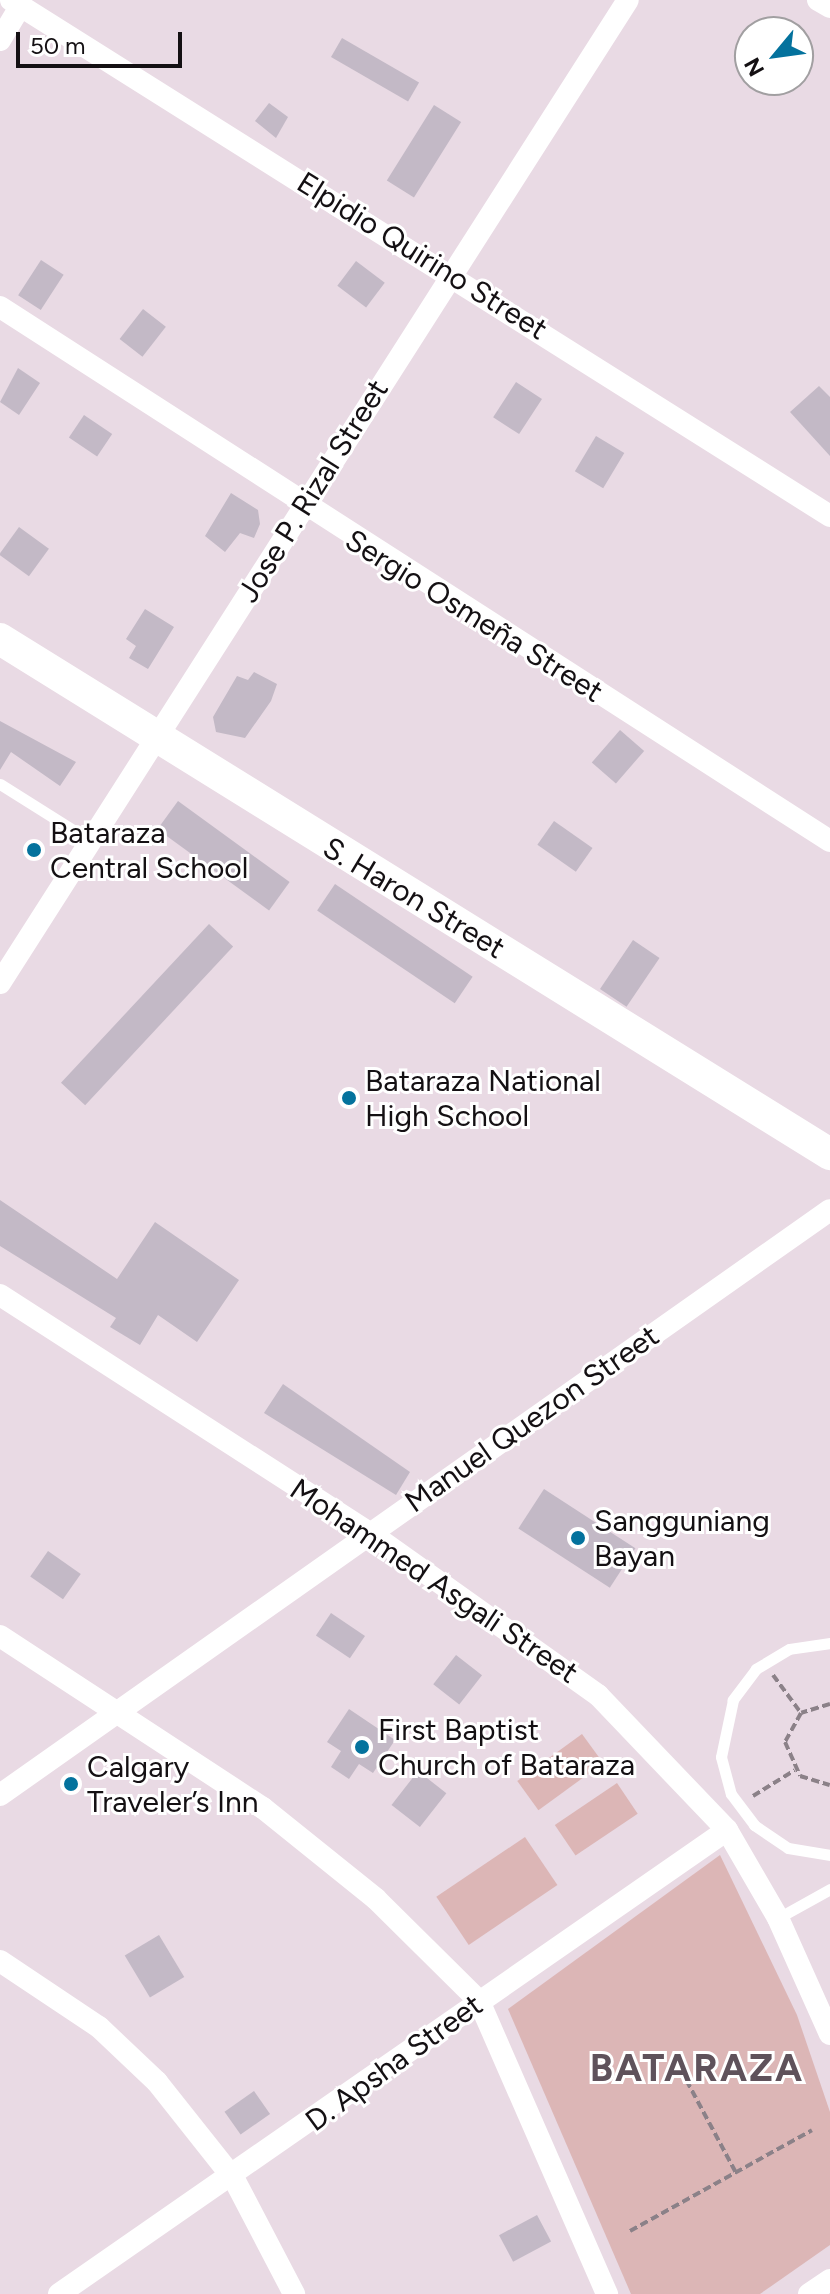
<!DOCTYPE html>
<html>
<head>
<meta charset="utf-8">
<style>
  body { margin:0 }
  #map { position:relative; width:830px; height:2294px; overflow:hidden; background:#e9dae4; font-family:Figtree,sans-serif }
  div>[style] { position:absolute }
  .green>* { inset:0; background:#dcb6b6; transform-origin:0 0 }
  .building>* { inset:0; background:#c3b9c6; transform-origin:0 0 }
  .path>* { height:4px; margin-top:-2px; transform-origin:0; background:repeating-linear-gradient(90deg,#8b8188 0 8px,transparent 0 12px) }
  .lane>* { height:11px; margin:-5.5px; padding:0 5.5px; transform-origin:5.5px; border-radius:5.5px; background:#fff }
  .street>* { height:22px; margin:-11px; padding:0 11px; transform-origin:11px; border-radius:11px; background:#fff }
  .secondary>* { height:32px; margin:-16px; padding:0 16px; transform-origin:16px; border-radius:16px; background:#fff }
  .dots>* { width:22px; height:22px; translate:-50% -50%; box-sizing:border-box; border:4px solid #fff; border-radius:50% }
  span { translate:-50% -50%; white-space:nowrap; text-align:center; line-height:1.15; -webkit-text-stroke:6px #fff; paint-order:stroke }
  .street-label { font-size:30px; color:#141013 }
  .poi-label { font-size:30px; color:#141013 }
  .left { translate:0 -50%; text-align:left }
  .district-label { font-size:38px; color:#5f525b; font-weight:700; letter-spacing:2px }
  .north { position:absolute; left:734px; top:16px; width:80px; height:80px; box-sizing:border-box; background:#fff; border:2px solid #a19fa1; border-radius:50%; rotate:241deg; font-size:22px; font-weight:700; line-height:32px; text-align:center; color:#141013 }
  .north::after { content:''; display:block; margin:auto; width:28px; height:36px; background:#04729d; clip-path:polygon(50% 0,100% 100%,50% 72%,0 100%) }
  .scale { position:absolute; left:16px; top:32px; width:166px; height:36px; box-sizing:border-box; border:4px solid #141013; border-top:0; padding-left:10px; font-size:24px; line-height:28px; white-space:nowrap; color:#141013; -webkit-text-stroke:6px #fff; paint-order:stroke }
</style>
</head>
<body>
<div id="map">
  <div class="green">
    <div style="left:582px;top:1734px;width:36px;height:80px;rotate:54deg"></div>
    <div style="left:617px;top:1783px;width:37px;height:75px;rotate:56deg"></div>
    <div style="left:525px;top:1837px;width:58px;height:107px;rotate:56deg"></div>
    <div style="clip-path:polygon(720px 1855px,797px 2015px,830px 2112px,830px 2245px,760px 2294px,631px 2294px,508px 2009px)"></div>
  </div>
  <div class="building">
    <div style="left:342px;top:38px;width:89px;height:22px;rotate:30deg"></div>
    <div style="clip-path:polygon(269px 103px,288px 117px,276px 138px,255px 121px)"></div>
    <div style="left:434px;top:105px;width:32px;height:89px;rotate:32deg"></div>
    <div style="left:41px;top:260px;width:27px;height:42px;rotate:33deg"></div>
    <div style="left:356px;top:261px;width:36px;height:31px;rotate:37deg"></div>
    <div style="left:143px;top:309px;width:29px;height:38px;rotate:38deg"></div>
    <div style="clip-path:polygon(18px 368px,40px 383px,19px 415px,0 402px)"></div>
    <div style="left:516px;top:382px;width:31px;height:42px;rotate:33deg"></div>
    <div style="clip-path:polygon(819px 386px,830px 397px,830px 456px,790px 412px)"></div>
    <div style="left:84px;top:415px;width:34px;height:27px;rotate:34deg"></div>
    <div style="left:596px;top:436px;width:33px;height:41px;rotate:31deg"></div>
    <div style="clip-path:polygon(231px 493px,258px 510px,260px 524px,254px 538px,240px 533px,225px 552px,205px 536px)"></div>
    <div style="left:19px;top:527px;width:37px;height:34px;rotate:36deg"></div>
    <div style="clip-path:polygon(145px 609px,174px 627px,148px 669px,129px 658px,136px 646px,126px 639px)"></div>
    <div style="clip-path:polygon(254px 672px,277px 684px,271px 701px,245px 738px,216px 732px,213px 717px,237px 676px,248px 680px)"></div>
    <div style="clip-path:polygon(0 721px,76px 762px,60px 786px,11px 752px,0 770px)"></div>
    <div style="left:620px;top:730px;width:32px;height:43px;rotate:41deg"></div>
    <div style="left:178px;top:801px;width:138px;height:35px;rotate:36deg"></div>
    <div style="left:554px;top:821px;width:47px;height:29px;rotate:35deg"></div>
    <div style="left:335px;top:884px;width:166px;height:32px;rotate:34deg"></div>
    <div style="left:209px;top:924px;width:33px;height:217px;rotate:43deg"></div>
    <div style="left:633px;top:940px;width:32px;height:59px;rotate:34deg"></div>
    <div style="clip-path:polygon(0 1200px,117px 1279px,155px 1222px,239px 1280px,197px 1342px,158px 1315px,140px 1345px,110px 1327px,116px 1318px,0 1246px)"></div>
    <div style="clip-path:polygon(283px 1384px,410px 1472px,396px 1495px,264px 1413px)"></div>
    <div style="left:544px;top:1489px;width:109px;height:47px;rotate:33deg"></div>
    <div style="left:48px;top:1551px;width:40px;height:31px;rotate:35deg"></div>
    <div style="left:331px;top:1613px;width:41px;height:27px;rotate:34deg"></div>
    <div style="left:456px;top:1655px;width:33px;height:37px;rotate:38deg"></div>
    <div style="clip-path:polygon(349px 1709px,395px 1740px,373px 1773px,359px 1764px,349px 1779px,331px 1767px,341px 1751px,327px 1742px)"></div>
    <div style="left:418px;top:1771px;width:36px;height:43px;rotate:38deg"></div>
    <div style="left:159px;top:1935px;width:49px;height:40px;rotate:59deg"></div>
    <div style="left:254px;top:2091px;width:28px;height:36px;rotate:55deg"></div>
    <div style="left:537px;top:2215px;width:30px;height:43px;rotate:62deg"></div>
  </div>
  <div class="path">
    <div style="left:773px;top:1675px;width:47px;rotate:53.6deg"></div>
    <div style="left:830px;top:1704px;width:30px;rotate:163deg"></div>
    <div style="left:801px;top:1713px;width:33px;rotate:119deg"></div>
    <div style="left:785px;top:1742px;width:37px;rotate:66deg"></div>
    <div style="left:800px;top:1776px;width:31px;rotate:17deg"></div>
    <div style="left:753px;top:1796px;width:49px;rotate:-31.8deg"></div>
    <div style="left:675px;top:2059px;width:129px;rotate:61.8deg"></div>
    <div style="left:630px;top:2231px;width:208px;rotate:-29deg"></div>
  </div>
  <div class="lane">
    <div style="left:0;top:784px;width:105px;rotate:32.2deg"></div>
    <div style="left:830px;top:1643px;width:41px;rotate:171.7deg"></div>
    <div style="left:789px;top:1649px;width:39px;rotate:149deg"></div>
    <div style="left:756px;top:1669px;width:39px;rotate:127deg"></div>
    <div style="left:733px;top:1700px;width:58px;rotate:101.9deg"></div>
    <div style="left:721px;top:1757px;width:38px;rotate:75deg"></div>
    <div style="left:731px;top:1794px;width:39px;rotate:53deg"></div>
    <div style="left:754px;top:1825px;width:41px;rotate:34.1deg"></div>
    <div style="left:788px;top:1848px;width:43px;rotate:9.5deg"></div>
    <div style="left:778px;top:1918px;width:60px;rotate:-29.1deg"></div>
  </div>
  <div class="street">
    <div style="left:11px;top:0;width:968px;rotate:32.21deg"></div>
    <div style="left:818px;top:0;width:14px;rotate:30deg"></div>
    <div style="left:0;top:40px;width:39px;rotate:-59deg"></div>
    <div style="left:0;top:307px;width:987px;rotate:32.76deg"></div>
    <div style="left:0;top:983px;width:1166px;rotate:-57.43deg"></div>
    <div style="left:0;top:1295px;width:440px;rotate:32.8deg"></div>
    <div style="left:370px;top:1533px;width:280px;rotate:35.4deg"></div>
    <div style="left:598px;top:1695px;width:187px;rotate:46.3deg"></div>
    <div style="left:727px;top:1830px;width:102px;rotate:59.9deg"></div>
    <div style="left:778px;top:1918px;width:127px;rotate:65.9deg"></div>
    <div style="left:0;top:1636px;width:314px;rotate:33.2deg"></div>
    <div style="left:263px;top:1808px;width:145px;rotate:38.8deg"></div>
    <div style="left:376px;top:1899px;width:145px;rotate:44.7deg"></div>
    <div style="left:479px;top:2001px;width:320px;rotate:66.4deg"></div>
    <div style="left:0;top:1795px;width:1015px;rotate:-35.18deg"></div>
    <div style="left:0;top:1961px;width:119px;rotate:33.7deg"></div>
    <div style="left:99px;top:2027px;width:80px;rotate:43.5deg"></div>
    <div style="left:157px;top:2082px;width:124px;rotate:51.6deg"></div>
    <div style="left:234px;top:2179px;width:130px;rotate:62.4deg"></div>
    <div style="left:59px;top:2294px;width:813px;rotate:-34.78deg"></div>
    <div style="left:809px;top:2294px;width:25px;rotate:-34deg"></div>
  </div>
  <div class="secondary">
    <div style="left:0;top:639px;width:977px;rotate:31.82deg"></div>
  </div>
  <div class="dots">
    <div style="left:34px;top:850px;background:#04729d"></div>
    <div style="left:349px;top:1098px;background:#04729d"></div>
    <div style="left:578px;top:1538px;background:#04729d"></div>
    <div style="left:362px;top:1747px;background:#04729d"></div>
    <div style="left:71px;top:1784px;background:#04729d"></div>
  </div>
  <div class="street-label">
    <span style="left:422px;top:256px;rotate:32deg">Elpidio Quirino Street</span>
    <span style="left:313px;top:491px;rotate:-58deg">Jose P. Rizal Street</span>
    <span style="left:474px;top:616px;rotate:32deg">Sergio Osmeña Street</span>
    <span style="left:414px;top:898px;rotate:31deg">S. Haron Street</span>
    <span style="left:532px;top:1419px;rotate:-35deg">Manuel Quezon Street</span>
    <span style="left:434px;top:1581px;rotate:34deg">Mohammed Asgali Street</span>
    <span style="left:394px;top:2063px;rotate:-36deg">D. Apsha Street</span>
  </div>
  <div class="poi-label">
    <span class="left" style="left:50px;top:850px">Bataraza<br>Central School</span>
    <span class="left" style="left:365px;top:1098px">Bataraza National<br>High School</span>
    <span class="left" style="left:594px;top:1538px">Sangguniang<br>Bayan</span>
    <span class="left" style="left:378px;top:1747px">First Baptist<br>Church of Bataraza</span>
    <span class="left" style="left:87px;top:1784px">Calgary<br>Traveler’s Inn</span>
  </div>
  <div class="district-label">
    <span style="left:697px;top:2069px">BATARAZA</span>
  </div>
  <div class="north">N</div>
  <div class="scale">50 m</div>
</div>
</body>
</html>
